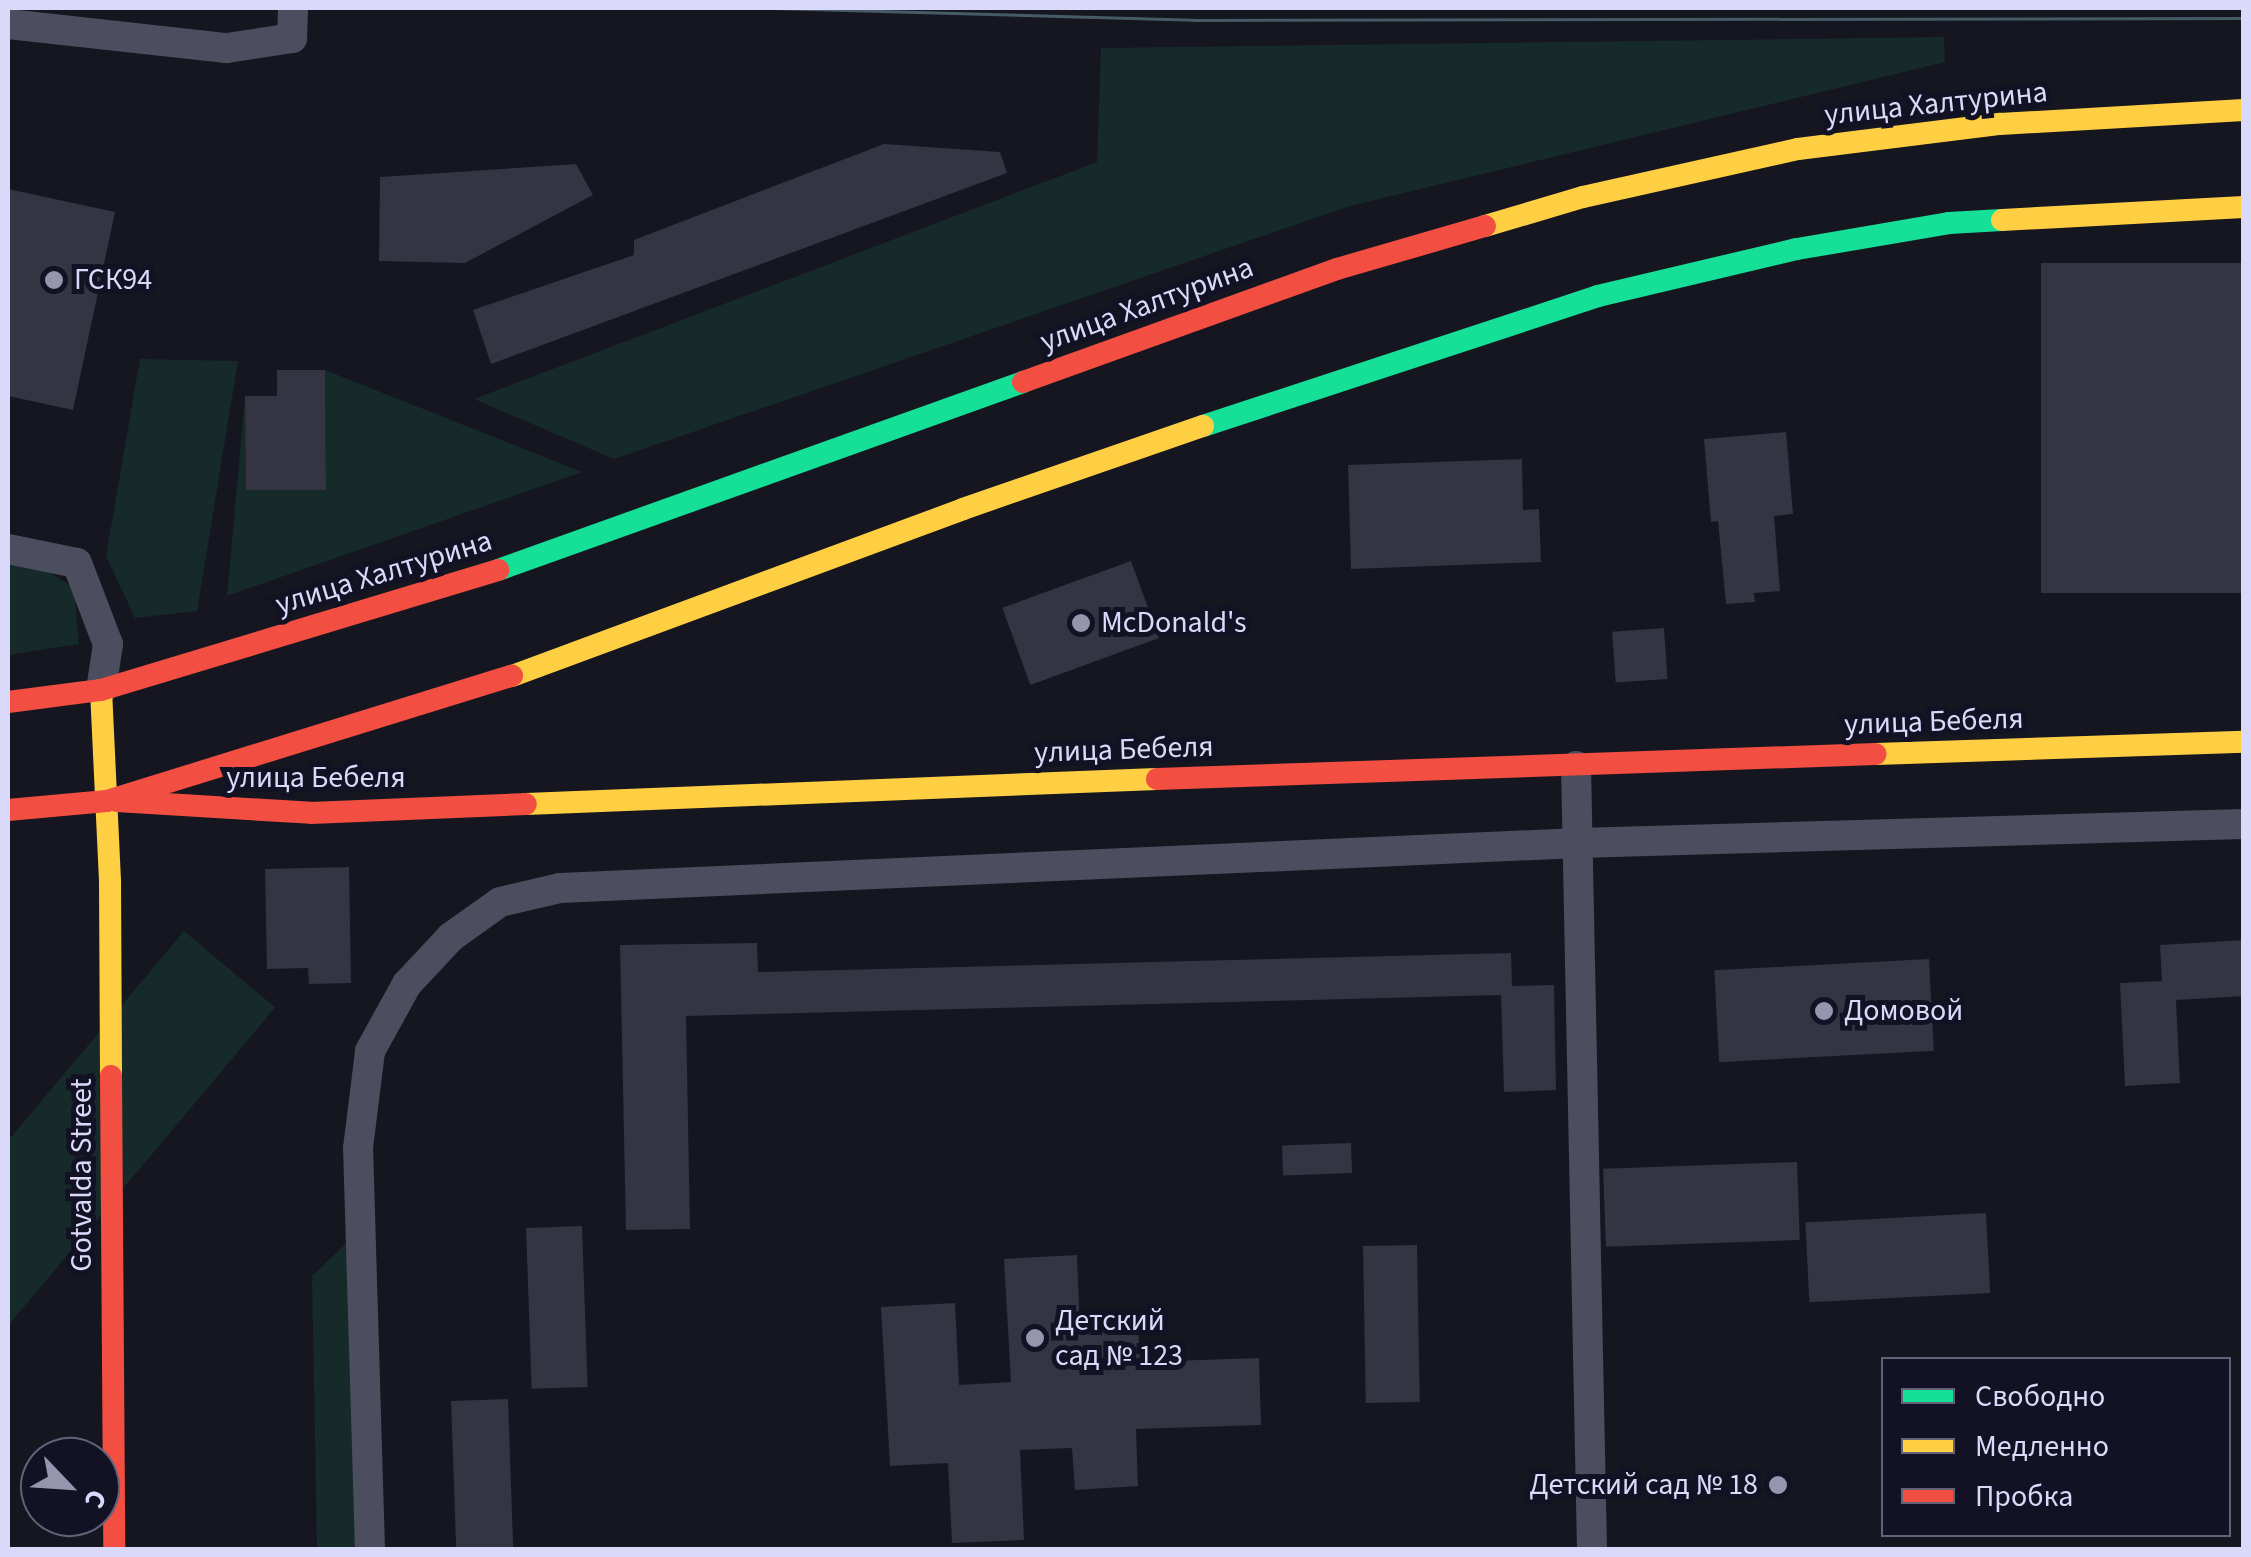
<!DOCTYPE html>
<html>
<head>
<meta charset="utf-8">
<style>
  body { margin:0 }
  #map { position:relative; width:2251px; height:1557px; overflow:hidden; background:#161620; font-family:"Source Sans 3",sans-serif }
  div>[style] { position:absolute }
  .green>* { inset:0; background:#152a29; transform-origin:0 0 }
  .building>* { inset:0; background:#343442; transform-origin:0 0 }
  .street>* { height:30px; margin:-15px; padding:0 15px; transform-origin:15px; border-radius:15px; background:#4c4d5f }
  .fast>* { height:22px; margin:-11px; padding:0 11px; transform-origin:11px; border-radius:11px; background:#16e098 }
  .slow>* { height:22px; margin:-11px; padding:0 11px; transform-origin:11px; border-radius:11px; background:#ffcf43 }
  .jam>* { height:22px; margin:-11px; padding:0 11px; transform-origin:11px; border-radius:11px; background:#f24e42 }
  .tram>* { height:2.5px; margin:-1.25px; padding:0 1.25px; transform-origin:1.25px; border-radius:1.25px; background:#465b66 }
  .dots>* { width:28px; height:28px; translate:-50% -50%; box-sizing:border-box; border:5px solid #131224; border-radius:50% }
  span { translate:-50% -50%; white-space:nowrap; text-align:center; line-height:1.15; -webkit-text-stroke:10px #131224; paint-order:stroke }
  .street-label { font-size:30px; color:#dad9fa }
  .poi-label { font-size:30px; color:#dad9fa }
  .left { translate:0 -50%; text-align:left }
  .right { translate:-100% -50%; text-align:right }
  .frame { position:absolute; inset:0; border:10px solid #dad9fa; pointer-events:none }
  .legend { position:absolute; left:1881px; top:1357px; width:350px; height:180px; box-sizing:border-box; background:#131224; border:2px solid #63627a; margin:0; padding:12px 18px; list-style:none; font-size:30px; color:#dad9fa }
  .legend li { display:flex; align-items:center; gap:20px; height:50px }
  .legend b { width:50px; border:2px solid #63627a }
  .north { position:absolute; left:20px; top:1437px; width:100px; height:100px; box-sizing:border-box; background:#131224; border:2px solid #63627a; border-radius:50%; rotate:115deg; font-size:28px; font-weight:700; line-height:40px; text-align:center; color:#dad9fa }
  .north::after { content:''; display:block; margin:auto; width:35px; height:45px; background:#9595ae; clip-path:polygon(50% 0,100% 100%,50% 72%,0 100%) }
</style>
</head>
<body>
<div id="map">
  <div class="green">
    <div style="clip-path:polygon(1944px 37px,1945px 62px,1350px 206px,614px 459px,474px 399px,1097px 162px,1101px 48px)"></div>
    <div style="clip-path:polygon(140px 359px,238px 361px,197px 611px,135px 618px,106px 556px)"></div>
    <div style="clip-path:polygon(325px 370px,582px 472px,227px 596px,245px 396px,247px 490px,326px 489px)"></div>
    <div style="clip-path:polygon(8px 561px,36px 564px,74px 588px,79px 644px,8px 655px)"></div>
    <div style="left:184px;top:931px;width:119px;height:618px;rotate:40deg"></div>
    <div style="clip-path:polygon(355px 1235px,362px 1549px,317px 1549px,312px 1276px)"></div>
  </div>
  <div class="building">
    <div style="clip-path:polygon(884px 144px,1000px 152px,1007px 173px,491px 364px,473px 310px,634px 255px,634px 240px)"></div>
    <div style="clip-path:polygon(576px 164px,593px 195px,465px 263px,379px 261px,380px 177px)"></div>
    <div style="clip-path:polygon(8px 189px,115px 212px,73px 410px,8px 396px)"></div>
    <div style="left:2244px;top:263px;width:330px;height:203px;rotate:90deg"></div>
    <div style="clip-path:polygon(277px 370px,325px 370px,326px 490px,246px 490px,245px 396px,277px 396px)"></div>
    <div style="clip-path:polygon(1786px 432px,1793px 514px,1774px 516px,1780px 591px,1754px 593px,1755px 602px,1726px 604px,1718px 521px,1711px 522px,1704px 439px)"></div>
    <div style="clip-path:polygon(1522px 459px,1523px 510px,1539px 509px,1541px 562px,1351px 569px,1348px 465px)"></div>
    <div style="left:1131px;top:561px;width:82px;height:137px;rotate:70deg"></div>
    <div style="left:1664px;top:628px;width:51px;height:52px;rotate:86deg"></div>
    <div style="clip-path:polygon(349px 867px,351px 983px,309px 984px,308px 968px,267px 969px,265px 869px)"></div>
    <div style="clip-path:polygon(2244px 940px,2244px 996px,2176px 1000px,2180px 1083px,2125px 1086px,2120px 983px,2162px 981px,2160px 945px)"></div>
    <div style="clip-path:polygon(757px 943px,758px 972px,1511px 953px,1512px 986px,1554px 985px,1556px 1090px,1504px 1092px,1501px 995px,686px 1016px,690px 1229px,626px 1230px,620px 945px)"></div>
    <div style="left:1929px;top:959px;width:92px;height:215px;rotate:87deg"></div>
    <div style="left:1351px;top:1143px;width:30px;height:69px;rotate:88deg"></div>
    <div style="left:1797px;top:1162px;width:78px;height:194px;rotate:88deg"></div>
    <div style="left:1986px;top:1213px;width:80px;height:181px;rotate:87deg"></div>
    <div style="left:582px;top:1226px;width:161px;height:56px;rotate:88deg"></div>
    <div style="left:1417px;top:1245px;width:157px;height:54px;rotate:89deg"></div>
    <div style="clip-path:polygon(1077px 1255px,1080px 1331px,1138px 1328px,1140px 1362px,1259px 1358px,1261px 1425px,1136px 1429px,1138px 1486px,1075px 1490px,1072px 1448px,1020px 1450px,1024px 1540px,952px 1543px,948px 1463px,890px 1466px,881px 1307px,955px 1303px,959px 1385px,1011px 1382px,1004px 1259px)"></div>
    <div style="left:508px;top:1399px;width:151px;height:57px;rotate:88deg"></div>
  </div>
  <div class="street">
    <div style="left:8px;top:24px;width:220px;rotate:6.3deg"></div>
    <div style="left:227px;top:48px;width:66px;rotate:-8.7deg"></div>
    <div style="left:292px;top:38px;width:30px;rotate:-88deg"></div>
    <div style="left:8px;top:549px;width:70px;rotate:11.5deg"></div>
    <div style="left:77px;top:563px;width:87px;rotate:69.1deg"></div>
    <div style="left:108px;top:644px;width:47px;rotate:98.7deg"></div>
    <div style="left:1576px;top:766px;width:784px;rotate:88.83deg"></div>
    <div style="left:370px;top:1550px;width:402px;rotate:-91.7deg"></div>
    <div style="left:358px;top:1148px;width:98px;rotate:-82.9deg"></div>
    <div style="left:370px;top:1051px;width:77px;rotate:-61.1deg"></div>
    <div style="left:407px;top:984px;width:64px;rotate:-46.9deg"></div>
    <div style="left:451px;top:937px;width:60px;rotate:-35.5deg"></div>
    <div style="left:500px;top:902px;width:62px;rotate:-13.1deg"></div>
    <div style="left:560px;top:888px;width:1019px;rotate:-2.53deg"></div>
    <div style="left:1578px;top:843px;width:666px;rotate:-1.63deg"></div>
  </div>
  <div class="fast">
    <div style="left:1203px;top:426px;width:416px;rotate:-18.2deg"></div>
    <div style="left:1598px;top:296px;width:204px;rotate:-13.3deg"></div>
    <div style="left:1797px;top:249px;width:154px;rotate:-9.7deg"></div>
    <div style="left:1949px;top:223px;width:53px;rotate:-3.2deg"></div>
    <div style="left:498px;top:570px;width:558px;rotate:-19.7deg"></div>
  </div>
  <div class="slow">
    <div style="left:2002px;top:220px;width:242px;rotate:-3.1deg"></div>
    <div style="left:1485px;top:226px;width:102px;rotate:-16.5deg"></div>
    <div style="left:1583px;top:197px;width:220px;rotate:-12.6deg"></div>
    <div style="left:1798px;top:149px;width:204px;rotate:-7.1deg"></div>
    <div style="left:2000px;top:124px;width:244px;rotate:-3.3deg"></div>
    <div style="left:512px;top:676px;width:481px;rotate:-20.3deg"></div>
    <div style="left:963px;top:509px;width:254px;rotate:-19.1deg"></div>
    <div style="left:101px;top:690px;width:191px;rotate:87.3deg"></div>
    <div style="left:110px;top:881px;width:195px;rotate:89.7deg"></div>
    <div style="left:1876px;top:754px;width:368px;rotate:-1.9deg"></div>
    <div style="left:526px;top:804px;width:631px;rotate:-2.27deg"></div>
  </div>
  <div class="jam">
    <div style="left:1023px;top:382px;width:334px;rotate:-19.8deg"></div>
    <div style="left:1337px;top:269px;width:154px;rotate:-16.2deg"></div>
    <div style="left:8px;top:702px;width:94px;rotate:-7.4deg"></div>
    <div style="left:101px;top:690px;width:415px;rotate:-16.8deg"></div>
    <div style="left:1157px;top:779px;width:719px;rotate:-1.99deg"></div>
    <div style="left:117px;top:801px;width:194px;rotate:3.5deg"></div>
    <div style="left:311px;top:813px;width:215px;rotate:-2.4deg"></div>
    <div style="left:8px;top:810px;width:99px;rotate:-5.2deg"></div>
    <div style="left:107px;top:801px;width:424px;rotate:-17.2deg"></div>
    <div style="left:111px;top:1076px;width:474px;rotate:89.6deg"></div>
  </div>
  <div class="tram">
    <div style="left:773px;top:8px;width:420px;rotate:1.6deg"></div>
    <div style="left:1193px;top:20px;width:1051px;rotate:-0.11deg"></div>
  </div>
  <div class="dots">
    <div style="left:54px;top:280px;background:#9595ae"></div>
    <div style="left:1081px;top:623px;background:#9595ae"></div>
    <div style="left:1824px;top:1011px;background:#9595ae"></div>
    <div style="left:1035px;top:1338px;background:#9595ae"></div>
    <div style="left:1778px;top:1485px;background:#9595ae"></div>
  </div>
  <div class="street-label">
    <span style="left:1936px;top:104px;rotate:-6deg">улица Халтурина</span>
    <span style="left:1147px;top:305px;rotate:-20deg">улица Халтурина</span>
    <span style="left:384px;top:573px;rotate:-17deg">улица Халтурина</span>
    <span style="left:1934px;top:722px;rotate:-2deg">улица Бебеля</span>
    <span style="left:1124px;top:750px;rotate:-2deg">улица Бебеля</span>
    <span style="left:316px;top:778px">улица Бебеля</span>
    <span style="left:82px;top:1175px;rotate:-90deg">Gotvalda Street</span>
  </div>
  <div class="poi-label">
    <span class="left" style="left:74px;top:280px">ГСК94</span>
    <span class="left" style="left:1101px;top:623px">McDonald's</span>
    <span class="left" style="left:1844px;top:1011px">Домовой</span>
    <span class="left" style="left:1055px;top:1338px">Детский<br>сад № 123</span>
    <span class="right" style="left:1758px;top:1485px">Детский сад № 18</span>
  </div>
  <div class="frame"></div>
  <ul class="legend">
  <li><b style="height:12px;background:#16e098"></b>Свободно</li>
  <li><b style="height:12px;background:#ffcf43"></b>Медленно</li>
  <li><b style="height:12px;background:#f24e42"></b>Пробка</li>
  </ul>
  <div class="north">С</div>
</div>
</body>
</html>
